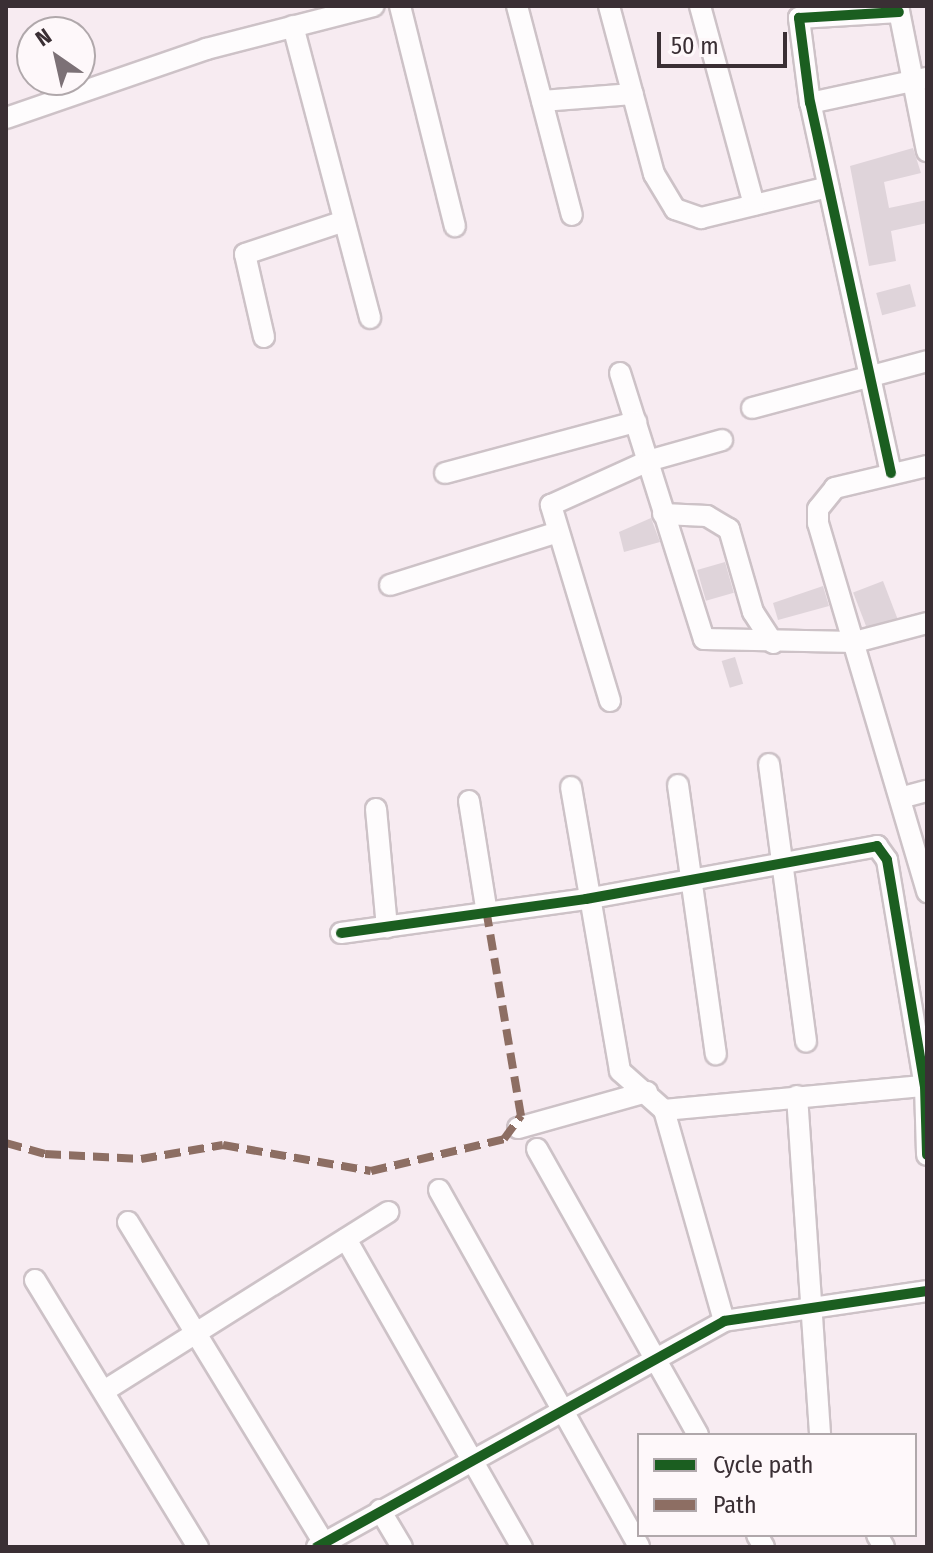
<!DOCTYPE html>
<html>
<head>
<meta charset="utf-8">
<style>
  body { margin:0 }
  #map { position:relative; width:933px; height:1553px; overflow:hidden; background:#f7ebf1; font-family:"Fira Sans Condensed",sans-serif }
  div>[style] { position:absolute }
  .building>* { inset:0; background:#dfd4da; transform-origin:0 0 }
  .roads { filter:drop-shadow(2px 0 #cdc2c7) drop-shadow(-2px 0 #cdc2c7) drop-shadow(0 2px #cdc2c7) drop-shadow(0 -2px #cdc2c7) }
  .minor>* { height:20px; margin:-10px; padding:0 10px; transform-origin:10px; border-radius:10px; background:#fefcfd }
  .quiet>* { height:8px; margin-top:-4px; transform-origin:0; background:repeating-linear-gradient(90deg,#8d6e63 0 16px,transparent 0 24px) }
  .cycleway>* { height:10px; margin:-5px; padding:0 5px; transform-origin:5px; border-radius:5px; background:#1b5e20 }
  span { translate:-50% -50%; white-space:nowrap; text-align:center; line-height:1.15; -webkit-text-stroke:7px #fef8fa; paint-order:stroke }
  .frame { position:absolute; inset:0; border:8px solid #3a2f34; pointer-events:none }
  .legend { position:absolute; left:637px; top:1433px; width:280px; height:104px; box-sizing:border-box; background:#fef8fa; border:2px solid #b0a8ab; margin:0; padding:10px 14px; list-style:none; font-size:24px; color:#3a2f34 }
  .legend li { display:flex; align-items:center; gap:16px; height:40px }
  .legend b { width:40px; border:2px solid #b0a8ab }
  .north { position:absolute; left:16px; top:16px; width:80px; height:80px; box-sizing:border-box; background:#fef8fa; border:2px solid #b0a8ab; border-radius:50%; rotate:326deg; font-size:22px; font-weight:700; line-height:32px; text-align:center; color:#3a2f34 }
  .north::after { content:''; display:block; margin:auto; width:28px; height:36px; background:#7c7176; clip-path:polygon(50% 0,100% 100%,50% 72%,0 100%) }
  .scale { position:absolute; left:657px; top:32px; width:130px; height:36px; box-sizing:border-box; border:4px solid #3a2f34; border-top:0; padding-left:10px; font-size:24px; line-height:28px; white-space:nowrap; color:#3a2f34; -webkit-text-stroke:6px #fef8fa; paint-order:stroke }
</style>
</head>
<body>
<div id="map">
  <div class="building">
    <div style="clip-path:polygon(913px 148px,921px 173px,884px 182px,889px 208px,927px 200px,927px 223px,891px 231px,896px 261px,869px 266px,850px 166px)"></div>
    <div style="left:910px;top:284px;width:23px;height:35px;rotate:75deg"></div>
    <div style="clip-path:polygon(651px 518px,660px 542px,624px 552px,619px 532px)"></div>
    <div style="left:725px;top:562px;width:32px;height:29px;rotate:74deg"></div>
    <div style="left:883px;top:581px;width:40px;height:32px;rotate:69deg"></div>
    <div style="clip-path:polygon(823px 586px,829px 606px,778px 620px,773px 603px)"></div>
    <div style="left:735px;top:657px;width:28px;height:14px;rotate:73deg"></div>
  </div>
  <div class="roads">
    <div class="minor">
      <div style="left:400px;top:6px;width:227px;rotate:76deg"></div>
      <div style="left:517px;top:6px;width:216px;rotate:75.3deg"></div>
      <div style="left:609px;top:6px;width:174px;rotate:75deg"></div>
      <div style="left:654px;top:174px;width:41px;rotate:59deg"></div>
      <div style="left:675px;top:209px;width:28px;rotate:19deg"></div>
      <div style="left:701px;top:218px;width:131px;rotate:-13.7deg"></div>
      <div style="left:700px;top:6px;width:206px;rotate:74.8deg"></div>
      <div style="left:898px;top:6px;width:148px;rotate:78.7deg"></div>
      <div style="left:293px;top:26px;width:302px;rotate:75.2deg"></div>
      <div style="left:542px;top:101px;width:91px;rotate:-4.4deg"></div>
      <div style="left:810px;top:103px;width:120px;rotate:-12.1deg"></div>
      <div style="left:6px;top:118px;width:212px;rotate:-19deg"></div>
      <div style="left:206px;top:49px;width:173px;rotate:-14.4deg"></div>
      <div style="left:264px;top:337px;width:85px;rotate:-102.9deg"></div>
      <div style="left:245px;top:254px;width:104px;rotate:-18.4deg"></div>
      <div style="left:620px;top:373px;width:279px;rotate:72.5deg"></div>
      <div style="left:704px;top:639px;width:151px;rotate:1.1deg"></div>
      <div style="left:855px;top:642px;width:74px;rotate:-14.8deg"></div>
      <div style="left:752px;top:408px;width:181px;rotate:-15deg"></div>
      <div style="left:927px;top:466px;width:95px;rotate:166.6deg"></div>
      <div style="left:835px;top:488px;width:27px;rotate:129deg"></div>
      <div style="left:818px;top:509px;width:14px;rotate:90deg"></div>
      <div style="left:818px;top:523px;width:385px;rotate:73.5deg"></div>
      <div style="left:445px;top:473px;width:198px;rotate:-15deg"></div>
      <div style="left:891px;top:473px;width:379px;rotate:-102.3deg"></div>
      <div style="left:810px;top:103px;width:86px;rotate:-97.4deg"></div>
      <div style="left:799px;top:18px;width:100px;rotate:-3.4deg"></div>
      <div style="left:663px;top:514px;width:44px;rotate:2.6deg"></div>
      <div style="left:707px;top:516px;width:26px;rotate:31deg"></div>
      <div style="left:729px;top:529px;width:86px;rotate:73.9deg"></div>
      <div style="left:753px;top:612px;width:37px;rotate:57deg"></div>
      <div style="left:390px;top:585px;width:173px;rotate:-17.5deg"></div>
      <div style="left:610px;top:701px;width:205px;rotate:-106.8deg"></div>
      <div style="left:551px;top:505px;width:107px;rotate:-24.4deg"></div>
      <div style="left:648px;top:461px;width:77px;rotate:-15.8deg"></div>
      <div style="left:769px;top:764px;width:280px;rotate:82.4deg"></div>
      <div style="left:678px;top:785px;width:272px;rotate:82deg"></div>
      <div style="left:571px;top:787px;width:288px;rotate:80.2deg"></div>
      <div style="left:620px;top:1071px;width:59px;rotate:41.6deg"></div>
      <div style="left:664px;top:1110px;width:219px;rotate:74.1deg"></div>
      <div style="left:900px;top:798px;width:28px;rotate:-15deg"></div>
      <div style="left:469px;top:801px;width:114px;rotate:80.9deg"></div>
      <div style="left:376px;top:809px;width:119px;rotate:84.7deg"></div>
      <div style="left:341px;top:933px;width:247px;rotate:-7.9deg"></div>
      <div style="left:586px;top:899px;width:296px;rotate:-10.3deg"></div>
      <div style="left:877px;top:846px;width:17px;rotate:54deg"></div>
      <div style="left:887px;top:860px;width:229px;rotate:80.5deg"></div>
      <div style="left:925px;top:1086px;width:69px;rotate:88.3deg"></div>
      <div style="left:797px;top:1096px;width:340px;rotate:86.1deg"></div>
      <div style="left:664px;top:1110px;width:262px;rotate:-5.3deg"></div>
      <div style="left:518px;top:1128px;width:134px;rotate:-15.6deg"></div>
      <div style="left:537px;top:1149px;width:328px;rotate:60.6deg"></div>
      <div style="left:439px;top:1190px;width:409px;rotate:60.7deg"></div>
      <div style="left:128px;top:1222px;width:376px;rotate:58.6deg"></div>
      <div style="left:346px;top:1239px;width:355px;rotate:60.3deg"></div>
      <div style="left:35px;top:1280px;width:313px;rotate:58.6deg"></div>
      <div style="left:104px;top:1391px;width:336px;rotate:-32.2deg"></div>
      <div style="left:380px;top:1510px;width:43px;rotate:59.3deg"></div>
      <div style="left:757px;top:1535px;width:14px;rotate:60deg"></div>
      <div style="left:877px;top:1535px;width:14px;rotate:60deg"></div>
      <div style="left:317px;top:1547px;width:466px;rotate:-29deg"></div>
      <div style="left:724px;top:1321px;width:205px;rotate:-8.4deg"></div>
    </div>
  </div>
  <div class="quiet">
    <div style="left:6px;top:1143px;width:41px;rotate:15.8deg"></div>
    <div style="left:45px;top:1154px;width:96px;rotate:3deg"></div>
    <div style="left:141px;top:1159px;width:83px;rotate:-9.7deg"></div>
    <div style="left:223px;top:1145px;width:150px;rotate:10deg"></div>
    <div style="left:371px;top:1171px;width:137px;rotate:-13.5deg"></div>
    <div style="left:504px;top:1139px;width:29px;rotate:-54deg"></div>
    <div style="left:521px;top:1116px;width:205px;rotate:-99.6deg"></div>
  </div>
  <div class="cycleway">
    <div style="left:891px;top:473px;width:379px;rotate:-102.3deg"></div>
    <div style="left:810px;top:103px;width:86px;rotate:-97.4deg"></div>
    <div style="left:799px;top:18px;width:100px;rotate:-3.4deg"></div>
    <div style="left:341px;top:933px;width:247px;rotate:-7.9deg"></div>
    <div style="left:586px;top:899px;width:296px;rotate:-10.3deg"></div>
    <div style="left:877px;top:846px;width:17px;rotate:54deg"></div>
    <div style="left:887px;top:860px;width:229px;rotate:80.5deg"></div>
    <div style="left:925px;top:1086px;width:69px;rotate:88.3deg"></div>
    <div style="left:317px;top:1547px;width:466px;rotate:-29deg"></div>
    <div style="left:724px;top:1321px;width:205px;rotate:-8.4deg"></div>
  </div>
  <div class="frame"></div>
  <ul class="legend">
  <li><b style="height:10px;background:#1b5e20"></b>Cycle path</li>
  <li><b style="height:10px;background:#8d6e63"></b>Path</li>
  </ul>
  <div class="north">N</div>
  <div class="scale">50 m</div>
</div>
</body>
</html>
